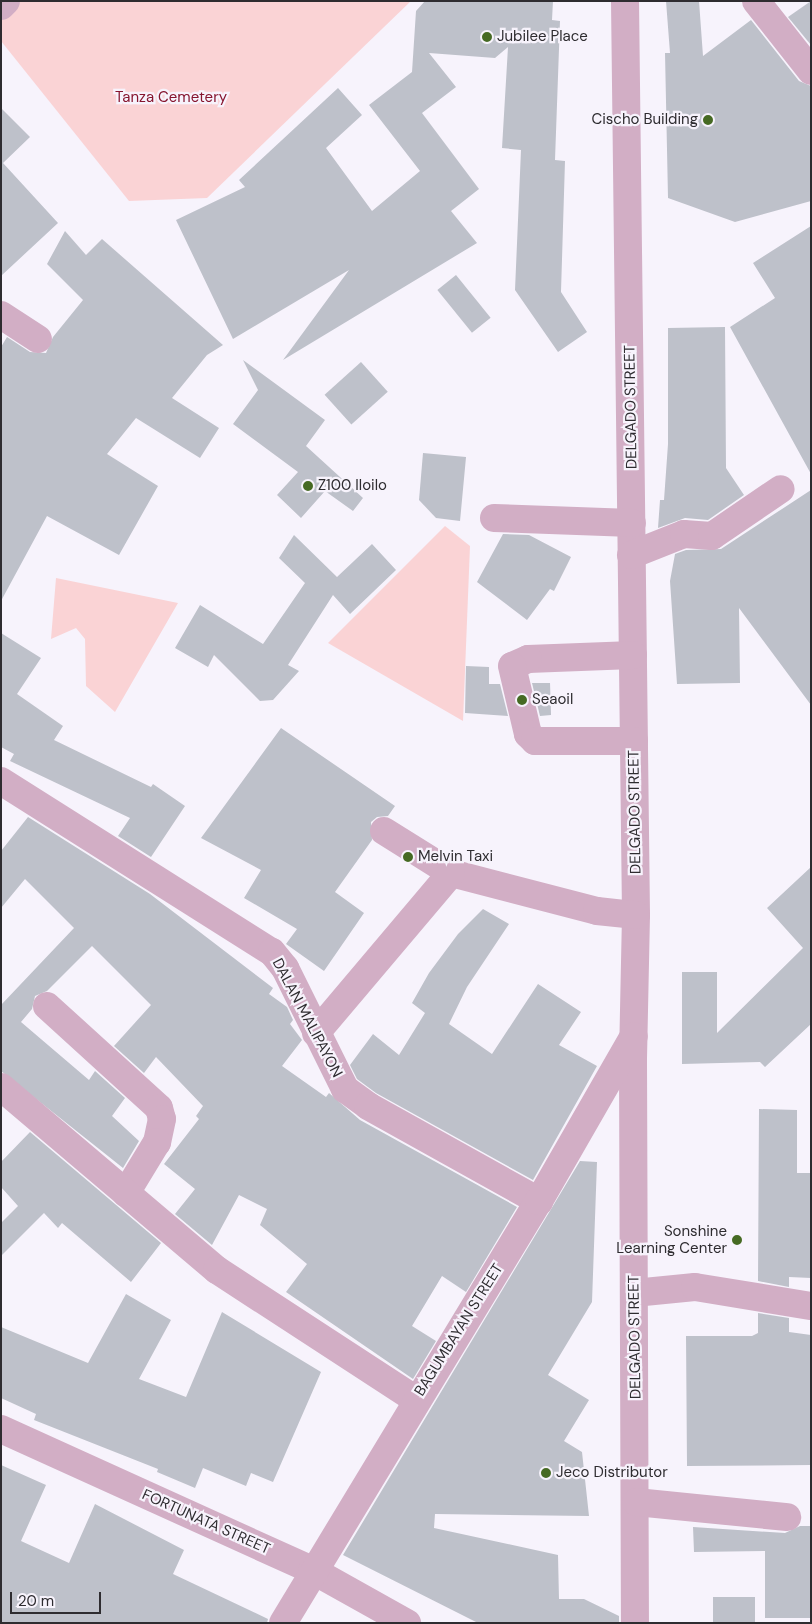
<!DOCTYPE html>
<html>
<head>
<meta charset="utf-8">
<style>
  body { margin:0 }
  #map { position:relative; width:812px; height:1624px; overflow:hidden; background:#f7f3fc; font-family:"DM Sans",sans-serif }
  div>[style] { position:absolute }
  .green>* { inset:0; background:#fad3d5 }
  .building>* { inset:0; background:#bec1ca; transform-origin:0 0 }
  .minor>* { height:28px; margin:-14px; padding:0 14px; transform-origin:14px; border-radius:14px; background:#d2aec5 }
  .dots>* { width:14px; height:14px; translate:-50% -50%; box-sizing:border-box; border:2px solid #f7f3fc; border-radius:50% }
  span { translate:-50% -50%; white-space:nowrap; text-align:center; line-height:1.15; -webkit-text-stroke:4.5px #f7f3fc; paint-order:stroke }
  .poi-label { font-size:15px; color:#2e2c30 }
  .left { translate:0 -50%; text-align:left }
  .right { translate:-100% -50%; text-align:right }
  .park-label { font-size:15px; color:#86152f }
  .street-label { font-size:15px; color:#2e2c30 }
  .frame { position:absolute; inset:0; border:2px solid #2e2c30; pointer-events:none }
  .scale { position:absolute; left:10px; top:1592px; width:91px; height:22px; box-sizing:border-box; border:2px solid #2e2c30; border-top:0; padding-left:6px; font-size:15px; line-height:18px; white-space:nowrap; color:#2e2c30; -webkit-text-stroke:4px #f7f3fc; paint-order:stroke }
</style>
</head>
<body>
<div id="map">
  <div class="green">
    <div style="clip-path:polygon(1px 1px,411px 1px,207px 198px,129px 201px,1px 41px)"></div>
    <div style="clip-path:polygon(445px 526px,470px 546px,463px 721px,328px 643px)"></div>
    <div style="clip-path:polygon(56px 578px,178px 603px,115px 712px,86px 686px,85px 639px,76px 628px,51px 639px)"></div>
  </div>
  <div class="building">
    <div style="clip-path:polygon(425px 1px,553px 1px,552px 20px,560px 21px,555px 160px,565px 161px,561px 292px,587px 332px,558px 352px,515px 290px,521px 150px,502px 148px,508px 47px,495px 58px,429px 53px,456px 87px,422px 113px,479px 189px,451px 211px,477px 243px,283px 360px,349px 270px,233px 339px,176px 220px,245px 187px,239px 180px,338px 88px,362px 115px,326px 148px,372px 211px,420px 171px,369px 105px,412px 72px,416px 11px)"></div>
    <div style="clip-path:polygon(666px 1px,699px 1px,703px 56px,751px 20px,799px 81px,811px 86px,811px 201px,735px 222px,668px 198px,665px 53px,670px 53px)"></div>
    <div style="clip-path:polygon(811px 1px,811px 45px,788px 17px)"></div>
    <div style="clip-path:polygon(1px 108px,30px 137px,3px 163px,58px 223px,1px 276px)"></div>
    <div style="clip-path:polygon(811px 226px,811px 474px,730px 327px,775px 298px,753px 263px)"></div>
    <div style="clip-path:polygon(65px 231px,86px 255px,102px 239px,223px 345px,207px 355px,172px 398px,219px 428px,200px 458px,136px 418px,107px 454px,158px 486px,119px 555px,47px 516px,1px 601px,1px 347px,7px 337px,30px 352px,46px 353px,53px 337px,83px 300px,47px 264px)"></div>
    <div style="left:456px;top:275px;width:55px;height:24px;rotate:51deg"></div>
    <div style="clip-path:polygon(725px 327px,726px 468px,744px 495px,708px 520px,685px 518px,658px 528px,660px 500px,664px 500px,668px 444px,668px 328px)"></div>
    <div style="clip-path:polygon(243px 360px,325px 420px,306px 446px,363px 498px,353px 511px,325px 491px,301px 518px,277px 495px,298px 472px,233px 424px,258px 390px)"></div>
    <div style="left:361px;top:362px;width:40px;height:49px;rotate:48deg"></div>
    <div style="clip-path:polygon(423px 453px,466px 457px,460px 521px,436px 518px,419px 500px)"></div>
    <div style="clip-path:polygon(811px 490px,811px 705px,739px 608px,740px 683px,677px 684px,670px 581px,675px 554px,686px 550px,721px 549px)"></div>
    <div style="clip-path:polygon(503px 534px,529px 535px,571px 557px,554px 591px,550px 589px,527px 620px,477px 582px)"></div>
    <div style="clip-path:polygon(294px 535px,337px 577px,372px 544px,396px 570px,350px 614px,333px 595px,288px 665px,299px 671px,273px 700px,260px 701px,214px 655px,208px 667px,175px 648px,200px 605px,263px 644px,305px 583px,279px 558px)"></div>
    <div style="clip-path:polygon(1px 633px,41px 658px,17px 694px,63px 726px,54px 740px,151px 787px,153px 784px,185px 806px,151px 857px,118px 836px,130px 818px,10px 761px,14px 754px,1px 747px)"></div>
    <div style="clip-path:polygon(466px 666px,489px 667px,489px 684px,500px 684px,508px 716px,465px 713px)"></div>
    <div style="clip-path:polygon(532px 683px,550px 683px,551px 715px,540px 716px)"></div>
    <div style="clip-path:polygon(281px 728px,395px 806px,388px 816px,377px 817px,371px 822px,372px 840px,335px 892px,364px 913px,324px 971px,286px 944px,297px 929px,244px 898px,261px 870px,201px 838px)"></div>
    <div style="clip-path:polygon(28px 817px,150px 894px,273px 988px,269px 994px,287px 1007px,293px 1020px,290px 1024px,302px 1040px,282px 1066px,326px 1097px,329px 1093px,360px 1120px,517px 1207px,466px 1292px,442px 1276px,412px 1326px,436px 1341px,413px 1379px,286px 1292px,307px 1264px,260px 1225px,267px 1209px,239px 1195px,212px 1245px,175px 1214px,195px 1189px,164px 1164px,199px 1119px,196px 1116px,203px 1106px,156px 1057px,144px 1073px,114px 1046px,151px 1005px,92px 946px,47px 991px,35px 996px,32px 1009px,21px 1022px,89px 1080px,95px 1071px,125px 1098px,112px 1116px,139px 1141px,123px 1168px,1px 1071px,1px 1005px,74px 928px,25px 879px,1px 908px,1px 851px)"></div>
    <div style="clip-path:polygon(811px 867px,811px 1024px,765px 1067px,760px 1062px,682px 1064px,682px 972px,717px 972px,717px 1033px,803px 948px,767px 908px)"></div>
    <div style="clip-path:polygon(483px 909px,509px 924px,467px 987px,449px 1024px,492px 1054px,538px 984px,581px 1012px,559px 1045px,597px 1066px,533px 1180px,376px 1093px,357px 1079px,350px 1065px,373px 1034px,399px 1055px,425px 1013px,412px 1003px,429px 973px,458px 934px)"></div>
    <div style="clip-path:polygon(759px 1109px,797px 1110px,797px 1173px,811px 1173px,811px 1278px,789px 1277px,789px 1287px,758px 1281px)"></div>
    <div style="clip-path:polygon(30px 1132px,161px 1243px,131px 1282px,62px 1223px,58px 1228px,44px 1213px,1px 1256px,1px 1223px,18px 1206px,1px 1187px,1px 1162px)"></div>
    <div style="clip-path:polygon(580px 1161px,597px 1162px,592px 1302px,548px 1375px,589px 1400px,564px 1441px,582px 1452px,589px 1516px,435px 1514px,434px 1528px,558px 1555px,559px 1599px,584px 1599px,619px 1616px,619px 1623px,478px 1623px,343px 1555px)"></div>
    <div style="clip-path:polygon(126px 1294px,171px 1320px,139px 1379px,186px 1397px,222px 1312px,321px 1372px,273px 1482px,251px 1473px,246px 1486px,203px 1468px,195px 1488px,157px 1472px,158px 1469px,34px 1420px,36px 1414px,1px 1398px,1px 1327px,88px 1363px)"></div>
    <div style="clip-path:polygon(758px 1313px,789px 1318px,789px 1332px,811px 1335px,811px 1465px,687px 1466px,686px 1336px,752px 1336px,758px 1333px)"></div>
    <div style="clip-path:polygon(1px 1465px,46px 1485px,21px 1541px,69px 1563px,95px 1504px,184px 1550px,173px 1574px,268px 1619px,267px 1623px,1px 1623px)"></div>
    <div style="clip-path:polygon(800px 1526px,811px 1526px,811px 1618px,765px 1618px,765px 1551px,694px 1552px,693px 1527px,785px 1533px)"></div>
    <div style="left:755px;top:1597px;width:26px;height:42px;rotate:90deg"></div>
  </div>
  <div class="minor">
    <div style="left:625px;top:1px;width:914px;rotate:89.31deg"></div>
    <div style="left:636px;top:915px;width:147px;rotate:91.2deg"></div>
    <div style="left:633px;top:1062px;width:561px;rotate:89.8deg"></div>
    <div style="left:756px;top:1px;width:89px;rotate:51.8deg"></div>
    <div style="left:1px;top:6px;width:7px;rotate:-45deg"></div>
    <div style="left:1px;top:315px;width:44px;rotate:33deg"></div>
    <div style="left:494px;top:518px;width:138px;rotate:2.1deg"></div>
    <div style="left:631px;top:555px;width:57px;rotate:-21.6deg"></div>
    <div style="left:684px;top:534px;width:28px;rotate:4deg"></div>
    <div style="left:712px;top:536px;width:83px;rotate:-34.3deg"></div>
    <div style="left:633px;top:655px;width:105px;rotate:177.8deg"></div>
    <div style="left:528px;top:659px;width:17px;rotate:156deg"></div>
    <div style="left:512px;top:666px;width:70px;rotate:76.8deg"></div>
    <div style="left:528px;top:734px;width:10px;rotate:45deg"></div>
    <div style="left:535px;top:741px;width:99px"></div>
    <div style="left:1px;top:781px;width:320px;rotate:32.3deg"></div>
    <div style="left:272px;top:952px;width:21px;rotate:51deg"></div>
    <div style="left:285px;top:968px;width:135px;rotate:63.6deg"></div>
    <div style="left:345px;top:1089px;width:29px;rotate:36deg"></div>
    <div style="left:368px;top:1106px;width:196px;rotate:29.1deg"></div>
    <div style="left:384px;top:831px;width:79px;rotate:32.1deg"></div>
    <div style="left:451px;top:873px;width:151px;rotate:14.6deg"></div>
    <div style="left:597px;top:911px;width:39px;rotate:6deg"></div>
    <div style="left:47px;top:1006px;width:151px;rotate:42.3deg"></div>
    <div style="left:159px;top:1108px;width:11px;rotate:75deg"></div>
    <div style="left:162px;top:1119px;width:24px;rotate:102deg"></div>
    <div style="left:157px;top:1142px;width:60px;rotate:121.3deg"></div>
    <div style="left:316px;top:1033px;width:209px;rotate:-49.8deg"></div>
    <div style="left:1px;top:1087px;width:283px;rotate:40.3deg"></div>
    <div style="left:217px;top:1270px;width:236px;rotate:33.1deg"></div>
    <div style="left:634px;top:1293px;width:61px;rotate:-5.6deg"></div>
    <div style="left:695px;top:1287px;width:118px;rotate:9.3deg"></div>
    <div style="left:1px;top:1429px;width:341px;rotate:24.4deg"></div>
    <div style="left:312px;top:1570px;width:109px;rotate:29.2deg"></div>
    <div style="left:636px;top:1502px;width:152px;rotate:5.7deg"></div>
    <div style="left:283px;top:1623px;width:494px;rotate:-58.8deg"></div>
    <div style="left:539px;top:1201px;width:190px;rotate:-60.1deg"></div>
  </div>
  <div class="dots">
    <div style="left:487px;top:37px;background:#466a23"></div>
    <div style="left:708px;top:120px;background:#466a23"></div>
    <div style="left:308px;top:486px;background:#466a23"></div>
    <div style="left:522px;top:700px;background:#466a23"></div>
    <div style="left:408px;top:857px;background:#466a23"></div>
    <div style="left:737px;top:1240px;background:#466a23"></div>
    <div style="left:546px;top:1473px;background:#466a23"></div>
  </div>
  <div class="poi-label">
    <span class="left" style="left:497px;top:37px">Jubilee Place</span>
    <span class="right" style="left:698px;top:120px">Cischo Building</span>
    <span class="left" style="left:318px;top:486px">Z100 Iloilo</span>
    <span class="left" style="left:532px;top:700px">Seaoil</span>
    <span class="left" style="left:418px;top:857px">Melvin Taxi</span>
    <span class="right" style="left:727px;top:1240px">Sonshine<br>Learning Center</span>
    <span class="left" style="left:556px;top:1473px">Jeco Distributor</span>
  </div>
  <div class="park-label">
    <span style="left:171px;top:98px">Tanza Cemetery</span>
  </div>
  <div class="street-label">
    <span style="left:631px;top:407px;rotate:-91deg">DELGADO STREET</span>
    <span style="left:635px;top:812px;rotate:-91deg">DELGADO STREET</span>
    <span style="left:307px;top:1018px;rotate:62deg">DALAN MALIPAYON</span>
    <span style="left:459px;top:1330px;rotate:-58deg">BAGUMBAYAN STREET</span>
    <span style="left:635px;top:1337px;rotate:-91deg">DELGADO STREET</span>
    <span style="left:206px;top:1522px;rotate:24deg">FORTUNATA STREET</span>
  </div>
  <div class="frame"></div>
  <div class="scale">20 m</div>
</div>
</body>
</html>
